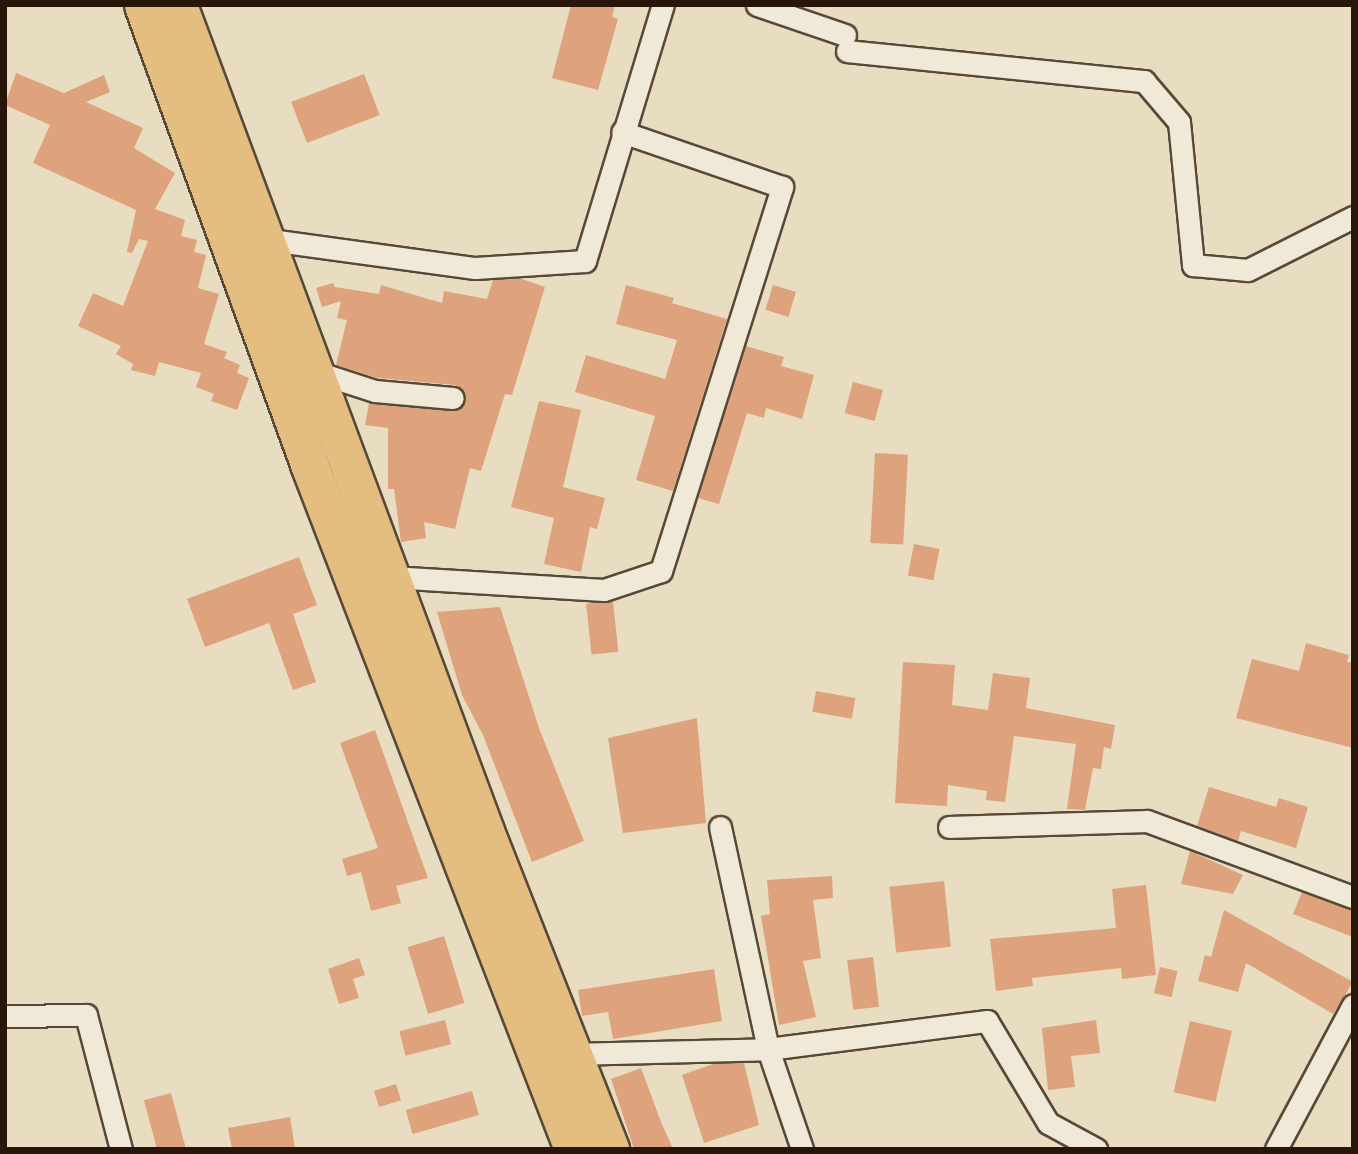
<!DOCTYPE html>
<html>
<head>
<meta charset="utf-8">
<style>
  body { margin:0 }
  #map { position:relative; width:1358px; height:1154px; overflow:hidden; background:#e8ddc1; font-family:"EB Garamond",serif }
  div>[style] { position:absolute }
  .building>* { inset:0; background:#dea27d; transform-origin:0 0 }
  .roads { filter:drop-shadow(2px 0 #584838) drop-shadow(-2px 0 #584838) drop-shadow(0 2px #584838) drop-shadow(0 -2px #584838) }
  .street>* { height:21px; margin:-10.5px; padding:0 10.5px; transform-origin:10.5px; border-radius:10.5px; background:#f0e9d7 }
  .highway>* { height:37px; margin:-18.5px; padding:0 18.5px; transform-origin:18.5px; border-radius:18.5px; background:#e4be80 }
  span { translate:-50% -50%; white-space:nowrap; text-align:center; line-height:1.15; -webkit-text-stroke:5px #f0e9d7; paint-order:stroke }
  .frame { position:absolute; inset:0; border:7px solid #28160a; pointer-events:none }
</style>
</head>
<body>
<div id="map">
  <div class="building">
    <div style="clip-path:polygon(571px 5px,615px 5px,612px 17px,618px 19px,598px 90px,552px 78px)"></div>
    <div style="clip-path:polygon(16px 73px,64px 93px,104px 75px,110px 92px,86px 102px,143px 128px,134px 148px,175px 173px,155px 209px,185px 220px,181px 236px,197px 240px,194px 252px,206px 255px,198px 288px,219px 294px,204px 344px,227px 352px,224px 358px,240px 365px,237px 373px,249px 378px,237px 410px,211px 401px,214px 394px,196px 387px,201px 373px,159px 362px,155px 376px,131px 370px,133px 364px,116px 354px,121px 346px,78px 326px,93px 293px,123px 306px,148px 241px,139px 239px,132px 253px,127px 252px,136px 210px,33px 163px,50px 125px,5px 105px)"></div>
    <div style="left:364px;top:74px;width:44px;height:78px;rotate:69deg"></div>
    <div style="clip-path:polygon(519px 278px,545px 287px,512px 395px,505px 394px,481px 471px,470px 468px,455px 529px,424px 522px,426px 538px,401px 542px,394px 489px,388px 489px,388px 428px,365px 425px,369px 403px,453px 411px,463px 406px,465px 393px,455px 385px,378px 378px,336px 365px,347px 320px,337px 318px,341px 301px,322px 307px,316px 288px,333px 283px,335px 287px,379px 294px,381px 285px,442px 303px,444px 291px,487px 299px,493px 280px)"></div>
    <div style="clip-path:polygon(626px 285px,674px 298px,672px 303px,727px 319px,673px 491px,636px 480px,655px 416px,575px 392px,586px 355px,665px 379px,677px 340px,616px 324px)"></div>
    <div style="left:773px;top:285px;width:24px;height:26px;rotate:17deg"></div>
    <div style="clip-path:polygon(746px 346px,784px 357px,781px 366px,814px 375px,802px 419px,766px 408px,764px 418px,747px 413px,719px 504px,698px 498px)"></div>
    <div style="left:853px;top:382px;width:31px;height:32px;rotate:15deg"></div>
    <div style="clip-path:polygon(539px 401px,581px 410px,563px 487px,605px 498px,597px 529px,590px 527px,581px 572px,544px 564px,554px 518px,511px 507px)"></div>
    <div style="left:875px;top:453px;width:33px;height:90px;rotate:3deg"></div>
    <div style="left:914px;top:544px;width:26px;height:32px;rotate:11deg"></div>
    <div style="clip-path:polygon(299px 557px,317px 605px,293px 614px,316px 682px,293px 690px,269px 623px,205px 647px,187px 599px)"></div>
    <div style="left:613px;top:601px;width:51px;height:27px;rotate:84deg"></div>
    <div style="clip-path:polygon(500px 607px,539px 728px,584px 841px,532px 862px,483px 735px,462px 695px,437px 612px)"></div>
    <div style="clip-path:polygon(1306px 643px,1349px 655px,1347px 662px,1353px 663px,1353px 748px,1236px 718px,1252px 659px,1299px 671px)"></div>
    <div style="clip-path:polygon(903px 662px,955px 665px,952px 705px,988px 710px,993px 673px,1030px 678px,1026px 708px,1115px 725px,1111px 749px,1104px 747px,1101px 769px,1093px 768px,1085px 810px,1067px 809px,1076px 744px,1014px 736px,1005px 802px,986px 800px,987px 791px,948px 785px,947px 806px,895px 803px)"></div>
    <div style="left:816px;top:691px;width:40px;height:21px;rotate:10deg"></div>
    <div style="clip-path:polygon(697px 718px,706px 823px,623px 833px,608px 738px)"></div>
    <div style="clip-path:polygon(375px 730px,428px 878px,396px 886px,401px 903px,371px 911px,361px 872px,347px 876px,342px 859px,378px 848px,340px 743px)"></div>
    <div style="clip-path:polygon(1209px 787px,1276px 807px,1279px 798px,1308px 807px,1296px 848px,1241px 831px,1238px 841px,1197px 826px)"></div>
    <div style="clip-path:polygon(1190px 851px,1243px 875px,1233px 894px,1181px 884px)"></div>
    <div style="clip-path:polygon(832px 876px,833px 898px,813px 900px,821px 958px,803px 961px,816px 1017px,779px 1025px,761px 916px,770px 914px,767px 880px)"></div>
    <div style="left:944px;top:881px;width:66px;height:55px;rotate:84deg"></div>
    <div style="clip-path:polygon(1146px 885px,1156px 975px,1122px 979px,1121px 968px,1032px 978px,1033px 986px,996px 991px,990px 939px,1116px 928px,1112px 889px)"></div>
    <div style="clip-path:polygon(1302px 892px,1353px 910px,1353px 937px,1293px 914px)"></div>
    <div style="clip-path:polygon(1224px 910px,1353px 982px,1333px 1014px,1246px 963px,1238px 992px,1198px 981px,1205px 955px,1211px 957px)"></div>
    <div style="left:444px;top:936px;width:70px;height:38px;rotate:73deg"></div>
    <div style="left:873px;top:957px;width:50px;height:26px;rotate:83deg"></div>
    <div style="clip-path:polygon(359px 958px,365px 975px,353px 979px,359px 998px,339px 1004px,328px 969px)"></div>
    <div style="left:1160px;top:967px;width:18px;height:27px;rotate:13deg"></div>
    <div style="clip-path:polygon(714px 969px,722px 1021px,613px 1039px,608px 1012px,582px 1016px,578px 990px)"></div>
    <div style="left:445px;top:1020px;width:25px;height:47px;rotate:76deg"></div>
    <div style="clip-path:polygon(1096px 1020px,1100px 1053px,1071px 1056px,1075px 1087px,1048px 1090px,1042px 1028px)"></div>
    <div style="left:1190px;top:1021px;width:43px;height:73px;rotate:13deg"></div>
    <div style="clip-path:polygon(744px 1063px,759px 1125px,704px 1143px,682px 1075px,716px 1063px)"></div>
    <div style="clip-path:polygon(641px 1068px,661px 1122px,673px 1149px,634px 1149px,611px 1079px)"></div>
    <div style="left:396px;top:1084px;width:17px;height:23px;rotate:73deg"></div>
    <div style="left:472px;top:1091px;width:25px;height:69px;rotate:74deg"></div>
    <div style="left:171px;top:1093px;width:58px;height:28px;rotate:75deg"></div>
    <div style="clip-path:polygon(290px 1117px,295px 1149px,232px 1149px,228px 1128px)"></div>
  </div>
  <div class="roads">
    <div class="street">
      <div style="left:757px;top:5px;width:93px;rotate:18.8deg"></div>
      <div style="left:847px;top:51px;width:299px;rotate:5.8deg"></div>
      <div style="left:1144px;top:81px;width:54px;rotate:49.5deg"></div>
      <div style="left:1179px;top:122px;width:144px;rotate:84.4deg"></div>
      <div style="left:1193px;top:265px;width:55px;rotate:5.2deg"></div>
      <div style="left:1248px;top:270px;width:118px;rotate:-26.8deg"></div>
      <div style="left:263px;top:239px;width:214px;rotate:7.8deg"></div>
      <div style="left:475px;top:268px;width:110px;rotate:-3.6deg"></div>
      <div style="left:585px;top:261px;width:268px;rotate:-73.1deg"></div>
      <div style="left:313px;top:371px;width:65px;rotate:17.9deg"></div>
      <div style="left:375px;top:391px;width:78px;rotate:5.1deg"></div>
      <div style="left:391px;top:577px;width:213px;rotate:3.5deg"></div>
      <div style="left:604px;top:590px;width:60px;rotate:-18.4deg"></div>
      <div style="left:661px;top:571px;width:403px;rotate:-72.5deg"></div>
      <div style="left:782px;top:187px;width:169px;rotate:-161deg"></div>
      <div style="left:720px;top:827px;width:227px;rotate:77.8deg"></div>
      <div style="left:768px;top:1049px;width:106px;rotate:71.2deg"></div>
      <div style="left:949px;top:827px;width:198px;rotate:-1.7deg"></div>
      <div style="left:1147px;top:821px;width:220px;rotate:20.3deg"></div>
      <div style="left:5px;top:1016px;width:81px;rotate:-0.7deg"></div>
      <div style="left:86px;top:1015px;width:138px;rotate:75.4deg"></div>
      <div style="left:570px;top:1054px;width:198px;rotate:-1.4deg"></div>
      <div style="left:768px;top:1049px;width:221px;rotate:-7.3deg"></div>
      <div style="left:987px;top:1021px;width:119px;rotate:59.1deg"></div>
      <div style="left:1048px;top:1123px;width:55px;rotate:28.4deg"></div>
      <div style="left:1276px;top:1149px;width:163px;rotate:-61.9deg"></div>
    </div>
    <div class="highway">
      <div style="left:143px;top:5px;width:488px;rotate:70.1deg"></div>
      <div style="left:309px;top:464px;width:734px;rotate:68.92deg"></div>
      <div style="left:178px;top:5px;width:881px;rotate:69.61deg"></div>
      <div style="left:485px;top:831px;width:342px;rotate:68.5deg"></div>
    </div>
  </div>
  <div class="frame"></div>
</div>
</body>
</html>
